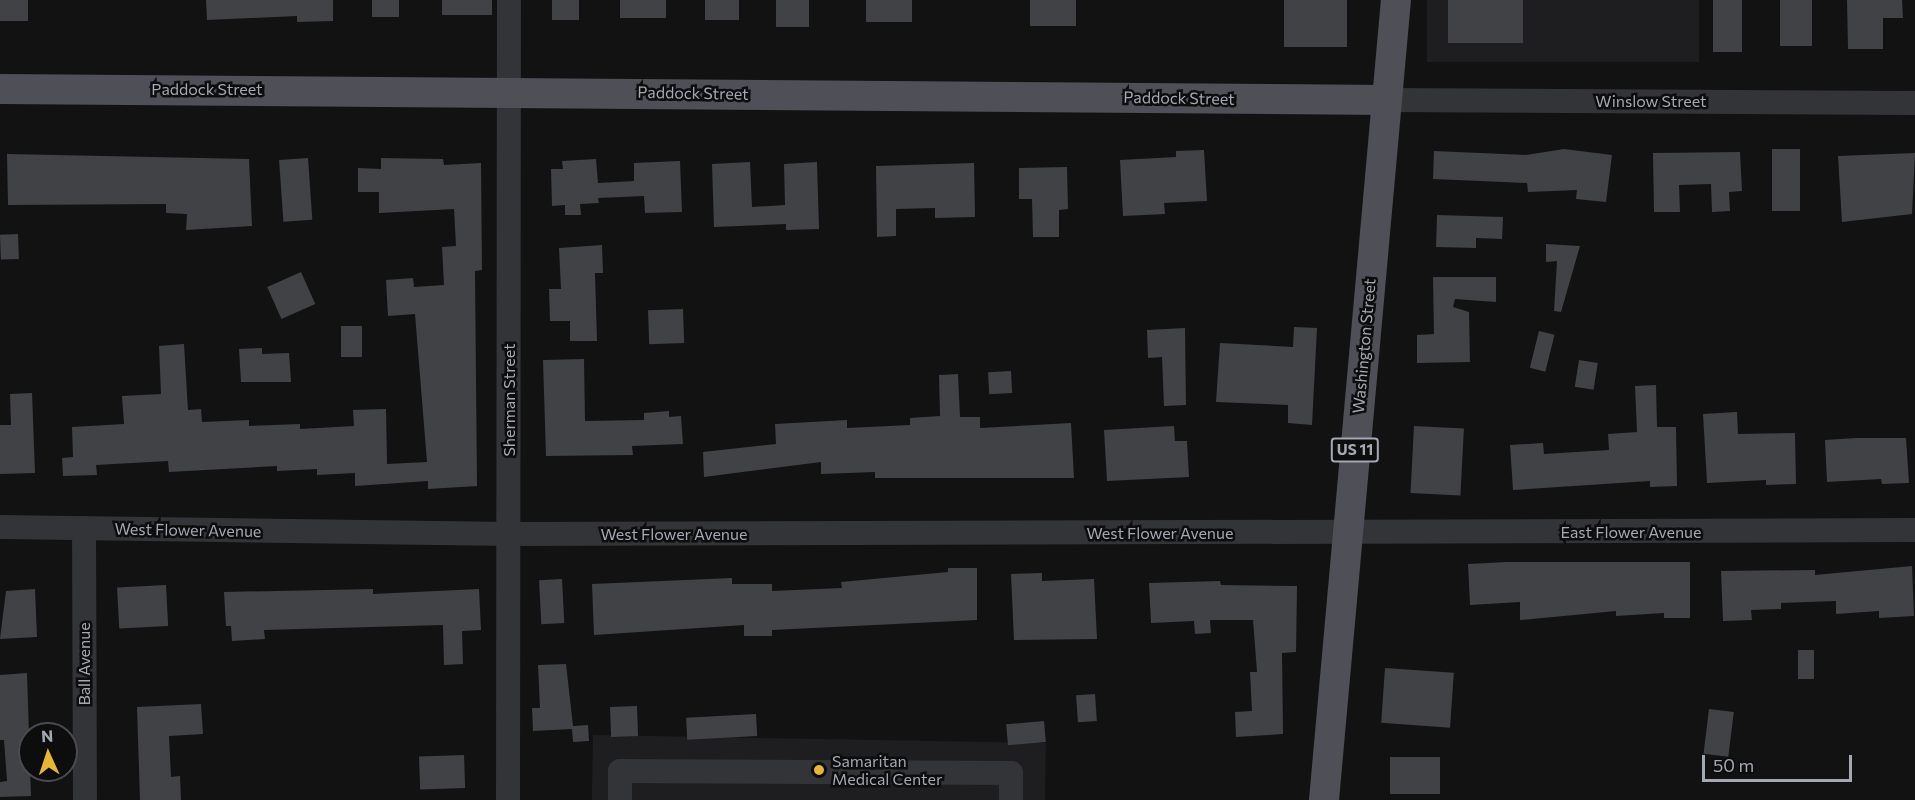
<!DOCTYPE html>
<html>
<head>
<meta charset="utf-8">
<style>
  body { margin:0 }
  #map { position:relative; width:1915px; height:800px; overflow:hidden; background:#121213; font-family:Commissioner,sans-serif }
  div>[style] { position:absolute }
  .built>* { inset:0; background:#1e1e20; transform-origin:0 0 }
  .building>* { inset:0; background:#414246; transform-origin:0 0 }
  .minor>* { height:24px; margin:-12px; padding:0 12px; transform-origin:12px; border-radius:12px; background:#333438 }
  .major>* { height:30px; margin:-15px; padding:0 15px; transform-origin:15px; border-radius:15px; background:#4f5057 }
  .dots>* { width:16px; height:16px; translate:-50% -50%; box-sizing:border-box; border:3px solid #0d0d0e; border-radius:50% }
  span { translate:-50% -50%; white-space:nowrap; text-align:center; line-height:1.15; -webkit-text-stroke:5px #0d0d0e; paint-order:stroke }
  .shield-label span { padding:2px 4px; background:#0d0d0e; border:2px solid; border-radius:4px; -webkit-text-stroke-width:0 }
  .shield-label { font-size:15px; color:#a4a8b3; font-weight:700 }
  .street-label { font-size:16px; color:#a4a8b3 }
  .poi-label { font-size:16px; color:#a4a8b3 }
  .left { translate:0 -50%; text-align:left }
  .north { position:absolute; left:18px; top:722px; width:60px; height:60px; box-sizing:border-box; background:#0d0d0e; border:2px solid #494b50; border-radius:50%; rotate:357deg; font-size:16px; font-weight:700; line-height:24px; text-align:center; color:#a4a8b3 }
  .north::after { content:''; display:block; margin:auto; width:21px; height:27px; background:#e8b635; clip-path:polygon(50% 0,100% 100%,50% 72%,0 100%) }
  .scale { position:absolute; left:1702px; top:755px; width:150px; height:27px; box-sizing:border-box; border:3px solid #a4a8b3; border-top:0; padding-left:8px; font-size:18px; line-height:21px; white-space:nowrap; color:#a4a8b3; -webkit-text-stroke:4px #0d0d0e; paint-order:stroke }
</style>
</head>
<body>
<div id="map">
  <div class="built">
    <div style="left:1427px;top:0;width:272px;height:62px"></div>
    <div style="left:593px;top:735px;width:453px;height:65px;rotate:1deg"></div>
  </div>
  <div class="building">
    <div style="left:0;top:0;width:28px;height:21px"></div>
    <div style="clip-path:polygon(206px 0,333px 0,333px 21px,297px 22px,297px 16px,207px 20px)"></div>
    <div style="left:372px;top:0;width:27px;height:17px"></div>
    <div style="left:442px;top:0;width:50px;height:15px"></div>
    <div style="left:552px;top:0;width:27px;height:20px"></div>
    <div style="left:620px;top:0;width:46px;height:18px"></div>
    <div style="left:705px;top:0;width:34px;height:20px"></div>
    <div style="left:776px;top:0;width:33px;height:27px"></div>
    <div style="left:866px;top:0;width:46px;height:22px"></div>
    <div style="left:1030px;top:0;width:46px;height:26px"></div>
    <div style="left:1284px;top:0;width:63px;height:47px"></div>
    <div style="left:1448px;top:0;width:75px;height:43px"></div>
    <div style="left:1713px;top:0;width:29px;height:52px"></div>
    <div style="left:1780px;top:0;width:32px;height:46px"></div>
    <div style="clip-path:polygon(1847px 0,1902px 0,1903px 18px,1883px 18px,1883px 49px,1848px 49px)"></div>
    <div style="clip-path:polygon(1564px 149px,1612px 155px,1606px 202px,1576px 199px,1577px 190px,1528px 192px,1527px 183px,1433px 179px,1434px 151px,1526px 155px)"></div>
    <div style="left:1772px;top:149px;width:28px;height:62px"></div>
    <div style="clip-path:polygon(1204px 150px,1207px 201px,1164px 203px,1165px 214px,1123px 216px,1120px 160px,1176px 157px,1176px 151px)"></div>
    <div style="clip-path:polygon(1740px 152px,1742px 191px,1729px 192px,1730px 211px,1712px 212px,1711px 184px,1679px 185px,1680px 212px,1654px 212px,1653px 153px)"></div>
    <div style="clip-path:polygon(1915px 153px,1912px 214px,1842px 222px,1838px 156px)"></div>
    <div style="clip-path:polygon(7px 154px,249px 159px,252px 226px,186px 230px,187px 214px,166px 213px,166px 204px,8px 205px)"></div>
    <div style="left:308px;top:158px;width:62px;height:29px;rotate:86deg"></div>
    <div style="clip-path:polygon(381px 158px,443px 159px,444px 165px,481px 163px,482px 270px,475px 271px,477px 486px,428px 489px,428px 481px,355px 486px,355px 473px,317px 475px,317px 469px,277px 471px,277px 466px,169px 472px,168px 461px,96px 465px,97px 475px,63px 476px,62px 458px,73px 457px,72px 427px,124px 424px,122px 396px,161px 394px,159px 346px,184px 344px,188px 410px,201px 409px,202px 422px,249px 420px,249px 426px,300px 424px,300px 429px,354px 426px,353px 410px,386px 409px,387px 464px,427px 462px,415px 314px,388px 316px,386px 280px,413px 278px,414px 287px,444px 285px,442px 247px,456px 246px,454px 209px,379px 213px,379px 192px,358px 192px,358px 168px,381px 169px)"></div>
    <div style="clip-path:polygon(596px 159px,598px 183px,634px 181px,634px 163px,680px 161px,682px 212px,645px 213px,644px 196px,598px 198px,599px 203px,580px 204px,581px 215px,565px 215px,565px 205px,552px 206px,551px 169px,563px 169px,562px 161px)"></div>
    <div style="clip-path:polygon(750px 162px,752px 207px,785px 205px,784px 164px,817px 162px,819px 229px,786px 230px,786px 224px,714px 227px,712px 164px)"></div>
    <div style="clip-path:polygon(974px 163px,975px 217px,935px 218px,935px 208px,896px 209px,896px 236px,877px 237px,876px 166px)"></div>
    <div style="clip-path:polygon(1067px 167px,1068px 209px,1059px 210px,1059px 237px,1033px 237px,1032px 199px,1019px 199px,1019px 168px)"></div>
    <div style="clip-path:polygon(1437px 215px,1503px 217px,1502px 239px,1476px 238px,1476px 248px,1436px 247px)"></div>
    <div style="left:18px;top:234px;width:25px;height:18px;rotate:88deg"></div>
    <div style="clip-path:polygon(1546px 244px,1580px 246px,1561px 312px,1554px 311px,1557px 261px,1546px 262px)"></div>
    <div style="clip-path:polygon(602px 245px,603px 273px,595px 273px,597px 341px,570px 341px,570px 321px,550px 321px,549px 289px,561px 289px,559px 248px)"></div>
    <div style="left:301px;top:272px;width:35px;height:37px;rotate:66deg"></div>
    <div style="clip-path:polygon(1433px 277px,1496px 277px,1496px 302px,1455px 299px,1453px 307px,1469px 312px,1470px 362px,1417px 363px,1417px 335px,1434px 334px)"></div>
    <div style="left:683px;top:309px;width:34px;height:35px;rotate:88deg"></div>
    <div style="left:341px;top:326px;width:21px;height:31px"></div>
    <div style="clip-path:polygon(1294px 327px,1317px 328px,1312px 425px,1288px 423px,1288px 405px,1216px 402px,1220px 343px,1293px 347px)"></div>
    <div style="clip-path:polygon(1185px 328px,1186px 405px,1164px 406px,1162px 357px,1148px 358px,1147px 330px)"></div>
    <div style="left:1539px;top:331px;width:16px;height:38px;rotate:14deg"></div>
    <div style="clip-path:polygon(262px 348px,262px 354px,289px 353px,291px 382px,241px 382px,239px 349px)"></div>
    <div style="clip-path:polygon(584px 359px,585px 421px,644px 420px,644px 413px,669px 411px,669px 417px,681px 416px,683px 444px,632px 446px,633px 455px,546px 456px,543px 360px)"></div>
    <div style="left:1579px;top:360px;width:19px;height:27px;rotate:9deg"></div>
    <div style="left:1011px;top:371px;width:22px;height:23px;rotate:87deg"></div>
    <div style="clip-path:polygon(958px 374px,960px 417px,980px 417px,980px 428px,1071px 423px,1074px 478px,875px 478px,875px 472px,821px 474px,821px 462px,704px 477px,703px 452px,776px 444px,775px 424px,847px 420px,847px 428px,910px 425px,910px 418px,940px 416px,939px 375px)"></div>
    <div style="clip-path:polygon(1656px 385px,1657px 427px,1676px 427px,1677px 486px,1650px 487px,1650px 481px,1513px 490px,1510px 445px,1543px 443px,1544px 454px,1609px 450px,1608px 434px,1637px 432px,1635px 386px)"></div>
    <div style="clip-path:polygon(32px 393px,35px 473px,0 474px,0 425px,11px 425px,10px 394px)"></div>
    <div style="clip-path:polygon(1737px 412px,1738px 434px,1795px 433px,1796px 484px,1766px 485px,1766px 480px,1707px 483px,1703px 414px)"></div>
    <div style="clip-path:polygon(1174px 426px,1175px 441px,1187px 441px,1189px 477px,1107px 481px,1104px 430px)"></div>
    <div style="left:1414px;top:426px;width:50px;height:67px;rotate:3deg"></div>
    <div style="clip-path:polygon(1856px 438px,1906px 438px,1909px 483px,1882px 484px,1881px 479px,1827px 482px,1825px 440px)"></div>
    <div style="clip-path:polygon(1507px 562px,1690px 562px,1690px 618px,1664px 618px,1664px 613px,1616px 616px,1616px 611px,1520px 620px,1520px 602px,1470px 605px,1468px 564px)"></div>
    <div style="clip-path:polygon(1912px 566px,1914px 616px,1879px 618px,1879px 611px,1836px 614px,1836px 601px,1781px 603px,1781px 609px,1751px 610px,1752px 620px,1723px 621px,1721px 571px,1815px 570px,1815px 575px)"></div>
    <div style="clip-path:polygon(948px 568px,977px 568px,977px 620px,772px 630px,772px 636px,744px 636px,744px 625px,594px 635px,592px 584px,732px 578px,732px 584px,772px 584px,772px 591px,842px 588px,841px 582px,948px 572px)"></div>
    <div style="clip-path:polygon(1042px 573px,1042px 581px,1094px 579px,1097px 639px,1014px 640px,1011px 574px)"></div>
    <div style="left:562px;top:579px;width:44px;height:23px;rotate:87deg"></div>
    <div style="clip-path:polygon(1220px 581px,1221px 585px,1297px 586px,1296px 652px,1282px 653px,1283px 734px,1236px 737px,1235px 712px,1252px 711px,1250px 672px,1257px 672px,1253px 620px,1210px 620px,1211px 633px,1195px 634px,1194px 621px,1151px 623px,1149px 583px)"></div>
    <div style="left:166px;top:585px;width:41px;height:49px;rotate:87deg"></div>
    <div style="clip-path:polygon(35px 589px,37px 637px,0 639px,6px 591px)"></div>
    <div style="clip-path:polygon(373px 589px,373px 594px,479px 589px,481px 630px,462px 631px,463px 664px,444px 665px,443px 625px,264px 630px,265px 639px,232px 641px,231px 626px,226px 626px,224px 592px)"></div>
    <div style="left:1798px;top:650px;width:16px;height:29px"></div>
    <div style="clip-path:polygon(566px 664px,573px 726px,588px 725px,589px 741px,573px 742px,572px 729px,533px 731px,532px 708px,540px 708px,538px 665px)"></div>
    <div style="left:1385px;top:668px;width:69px;height:55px;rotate:4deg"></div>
    <div style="clip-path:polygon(27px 673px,31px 796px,0 797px,0 782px,7px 781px,4px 740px,0 740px,0 675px)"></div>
    <div style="left:1095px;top:694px;width:27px;height:19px;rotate:86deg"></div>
    <div style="clip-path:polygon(201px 704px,203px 734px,169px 736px,171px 777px,180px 776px,181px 800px,140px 800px,137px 707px)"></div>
    <div style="left:637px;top:706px;width:30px;height:27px;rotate:88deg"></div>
    <div style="left:1709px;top:709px;width:25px;height:45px;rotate:7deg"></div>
    <div style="left:756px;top:714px;width:22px;height:70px;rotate:87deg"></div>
    <div style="left:1044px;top:721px;width:21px;height:38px;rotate:85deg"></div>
    <div style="left:464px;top:755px;width:33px;height:45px;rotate:88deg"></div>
    <div style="left:1390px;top:757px;width:50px;height:37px"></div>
  </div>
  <div class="minor">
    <div style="left:1387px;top:100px;width:528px;rotate:0.33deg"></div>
    <div style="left:0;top:527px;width:510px;rotate:0.79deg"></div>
    <div style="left:510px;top:534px;width:1405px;rotate:-0.16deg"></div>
    <div style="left:84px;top:528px;width:272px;rotate:89.8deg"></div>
    <div style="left:508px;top:800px;width:800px;rotate:-89.93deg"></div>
    <div style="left:620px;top:800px;width:29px;rotate:-90deg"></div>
    <div style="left:620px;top:771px;width:391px;rotate:0.3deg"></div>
    <div style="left:1011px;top:773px;width:27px;rotate:90deg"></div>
  </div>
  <div class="major">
    <div style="left:0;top:89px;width:1387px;rotate:0.45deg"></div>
    <div style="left:1324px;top:800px;width:803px;rotate:-84.86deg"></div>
  </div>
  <div class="dots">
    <div style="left:819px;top:770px;background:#e8b635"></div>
  </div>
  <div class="shield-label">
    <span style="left:1355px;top:450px">US 11</span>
  </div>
  <div class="street-label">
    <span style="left:207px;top:89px">Paddock Street</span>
    <span style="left:693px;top:93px;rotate:1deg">Paddock Street</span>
    <span style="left:1179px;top:98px;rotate:1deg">Paddock Street</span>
    <span style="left:1651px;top:101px">Winslow Street</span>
    <span style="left:1364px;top:346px;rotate:-85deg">Washington Street</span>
    <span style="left:509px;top:400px;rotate:-90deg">Sherman Street</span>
    <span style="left:188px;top:530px;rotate:1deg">West Flower Avenue</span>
    <span style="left:1631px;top:532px">East Flower Avenue</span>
    <span style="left:1160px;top:533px">West Flower Avenue</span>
    <span style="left:674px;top:534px">West Flower Avenue</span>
    <span style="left:84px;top:664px;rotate:-90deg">Ball Avenue</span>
  </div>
  <div class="poi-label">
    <span class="left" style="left:832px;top:770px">Samaritan<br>Medical Center</span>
  </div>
  <div class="north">N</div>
  <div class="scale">50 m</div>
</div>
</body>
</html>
